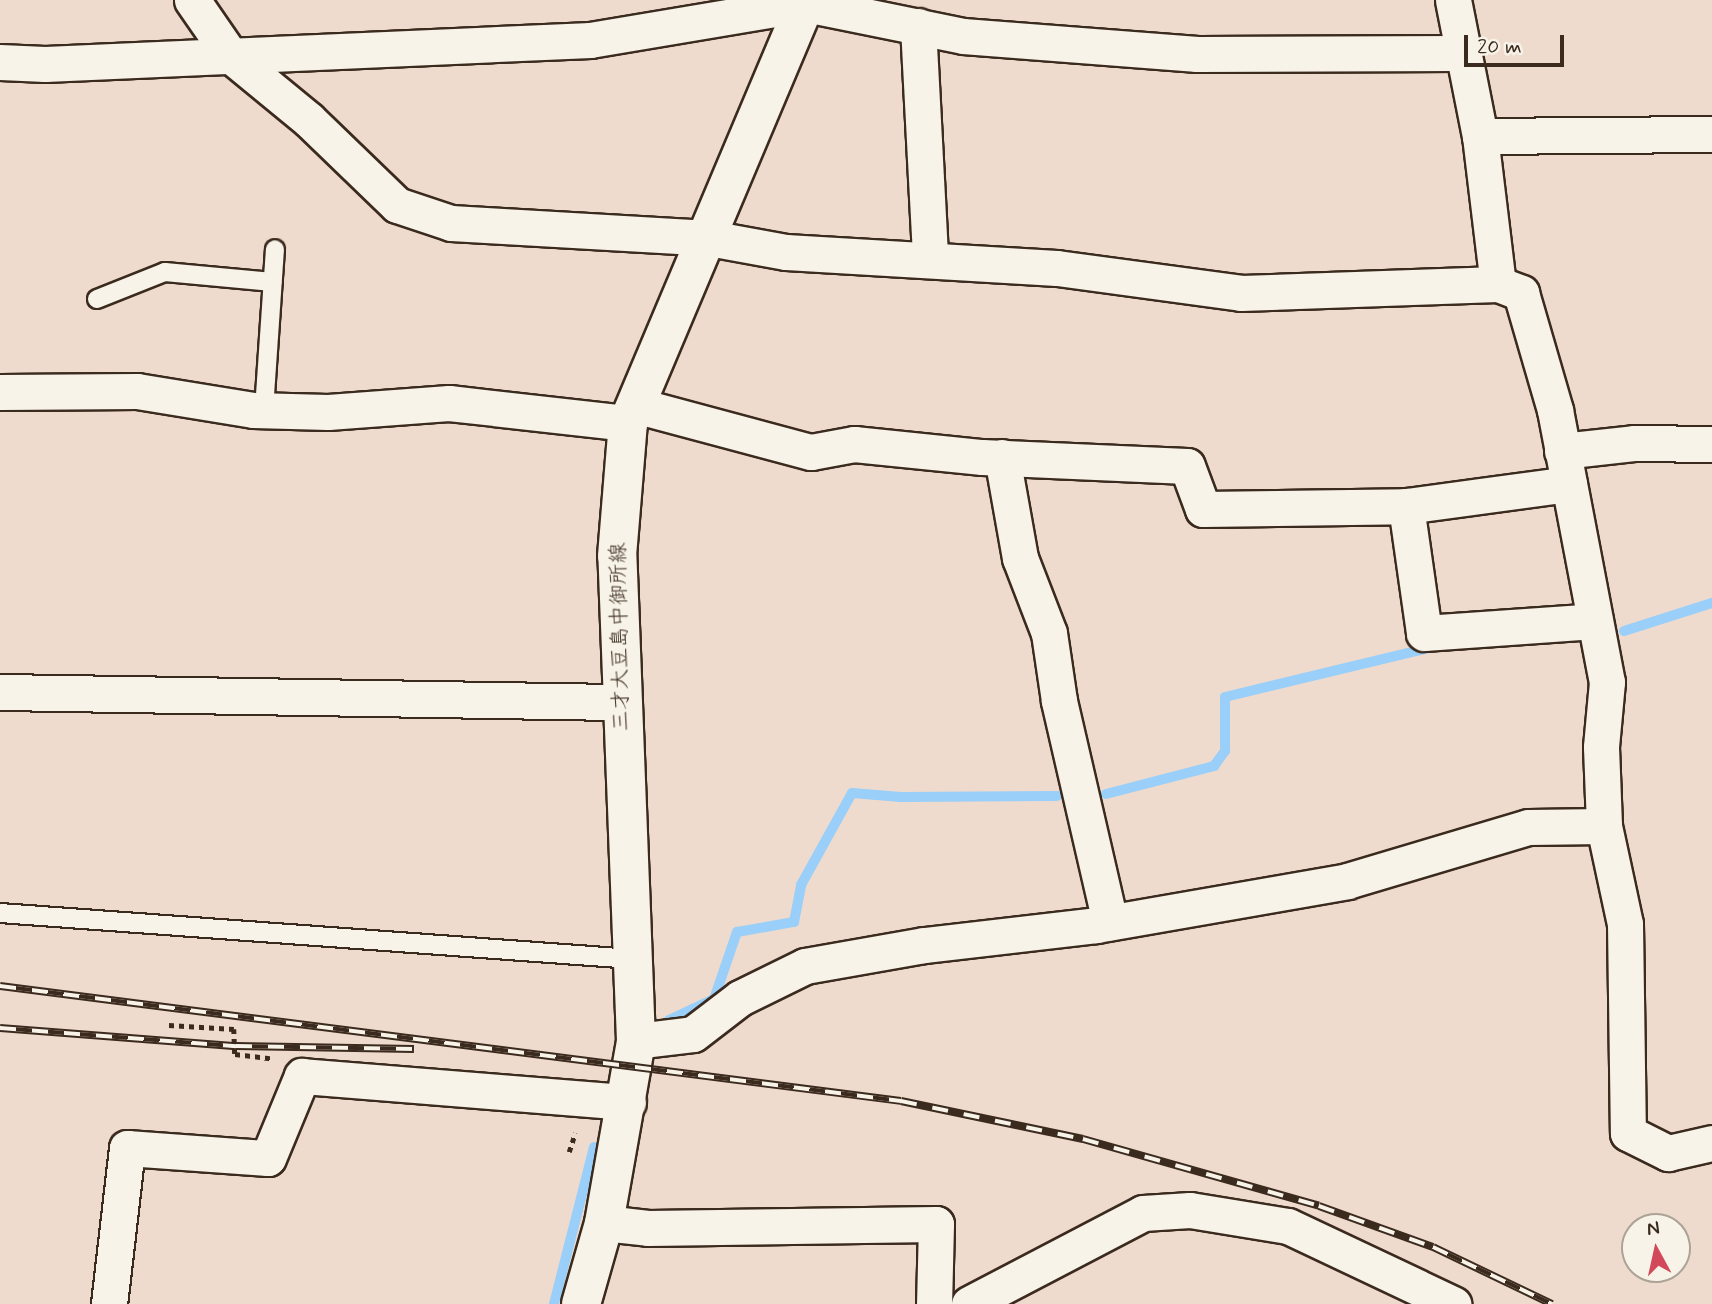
<!DOCTYPE html>
<html>
<head>
<meta charset="utf-8">
<style>
  body { margin:0 }
  #map { position:relative; width:1712px; height:1304px; overflow:hidden; background:#efdbce; font-family:Mynerve,"Klee One",sans-serif }
  div>[style] { position:absolute }
  .stream>* { height:10px; margin:-5px; padding:0 5px; transform-origin:5px; border-radius:5px; background:#99cff8 }
  .path>* { height:4.5px; margin-top:-2.25px; transform-origin:0; background:repeating-linear-gradient(90deg,#3b2a1e 0 5px,transparent 0 10px) }
  .roads { filter:drop-shadow(2px 0 #3b2a1e) drop-shadow(-2px 0 #3b2a1e) drop-shadow(0 2px #3b2a1e) drop-shadow(0 -2px #3b2a1e) }
  .service>* { height:18px; margin:-9px; padding:0 9px; transform-origin:9px; border-radius:9px; background:#f7f3e8 }
  .minor>* { height:35px; margin:-17.5px; padding:0 17.5px; transform-origin:17.5px; border-radius:17.5px; background:#f7f3e8 }
  .secondary>* { height:38px; margin:-19px; padding:0 19px; transform-origin:19px; border-radius:19px; background:#f7f3e8 }
  .rail>* { height:8px; margin-top:-4px; transform-origin:0; background:repeating-linear-gradient(90deg,#f7f3e8 0 16px,#3b2a1e 0 32px); box-sizing:border-box; border-block:2px solid #3b2a1e }
  span { translate:-50% -50%; white-space:nowrap; text-align:center; line-height:1.15; -webkit-text-stroke:6px #f7f3e8; paint-order:stroke }
  .street-label { font-size:21px; color:#3b2a1e }
  .north { position:absolute; left:1621px; top:1213px; width:70px; height:70px; box-sizing:border-box; background:#f7f3e8; border:2px solid #aca397; border-radius:50%; rotate:352deg; font-size:19px; font-weight:700; line-height:28px; text-align:center; color:#3b2a1e }
  .north::after { content:''; display:block; margin:auto; width:24px; height:32px; background:#d1495b; clip-path:polygon(50% 0,100% 100%,50% 72%,0 100%) }
  .scale { position:absolute; left:1464px; top:35px; width:100px; height:32px; box-sizing:border-box; border:4px solid #3b2a1e; border-top:0; padding-left:9px; font-size:21px; line-height:24px; white-space:nowrap; color:#3b2a1e; -webkit-text-stroke:5px #f7f3e8; paint-order:stroke }
</style>
</head>
<body>
<div id="map">
  <div class="stream">
    <div style="left:1624px;top:631px;width:92px;rotate:-17.7deg"></div>
    <div style="left:1106px;top:794px;width:112px;rotate:-14.5deg"></div>
    <div style="left:1214px;top:766px;width:19px;rotate:-54deg"></div>
    <div style="left:1225px;top:751px;width:54px;rotate:-90deg"></div>
    <div style="left:1225px;top:697px;width:210px;rotate:-13.5deg"></div>
    <div style="left:669px;top:1020px;width:50px;rotate:-25deg"></div>
    <div style="left:714px;top:999px;width:71px;rotate:-71.1deg"></div>
    <div style="left:737px;top:932px;width:58px;rotate:-10deg"></div>
    <div style="left:794px;top:922px;width:38px;rotate:-79deg"></div>
    <div style="left:801px;top:885px;width:105px;rotate:-61deg"></div>
    <div style="left:852px;top:793px;width:49px;rotate:4.7deg"></div>
    <div style="left:901px;top:797px;width:156px;rotate:-0.4deg"></div>
    <div style="left:554px;top:1304px;width:162px;rotate:-75.7deg"></div>
  </div>
  <div class="path">
    <div style="left:169px;top:1025px;width:65px;rotate:3.5deg"></div>
    <div style="left:234px;top:1029px;width:25px;rotate:88deg"></div>
    <div style="left:235px;top:1054px;width:39px;rotate:7deg"></div>
    <div style="left:569px;top:1152px;width:20px;rotate:-72deg"></div>
  </div>
  <div class="roads">
    <div class="service">
      <div style="left:97px;top:299px;width:73px;rotate:-21.7deg"></div>
      <div style="left:165px;top:272px;width:108px;rotate:5.3deg"></div>
      <div style="left:264px;top:410px;width:161px;rotate:-86.1deg"></div>
      <div style="left:0;top:913px;width:635px;rotate:4.16deg"></div>
    </div>
    <div class="minor">
      <div style="left:192px;top:0;width:67px;rotate:55.4deg"></div>
      <div style="left:230px;top:55px;width:102px;rotate:39.4deg"></div>
      <div style="left:309px;top:120px;width:122px;rotate:44deg"></div>
      <div style="left:397px;top:205px;width:57px;rotate:18.4deg"></div>
      <div style="left:451px;top:223px;width:258px;rotate:3.3deg"></div>
      <div style="left:709px;top:238px;width:78px;rotate:10.3deg"></div>
      <div style="left:786px;top:252px;width:271px;rotate:3.4deg"></div>
      <div style="left:1057px;top:268px;width:186px;rotate:7.7deg"></div>
      <div style="left:1241px;top:293px;width:257px;rotate:-2deg"></div>
      <div style="left:1453px;top:0;width:139px;rotate:78.8deg"></div>
      <div style="left:1480px;top:136px;width:149px;rotate:83.1deg"></div>
      <div style="left:1498px;top:284px;width:25px;rotate:21deg"></div>
      <div style="left:1521px;top:293px;width:122px;rotate:73.8deg"></div>
      <div style="left:1555px;top:410px;width:277px;rotate:79.2deg"></div>
      <div style="left:1607px;top:682px;width:65px;rotate:95.3deg"></div>
      <div style="left:1601px;top:747px;width:79px;rotate:87.8deg"></div>
      <div style="left:1604px;top:826px;width:100px;rotate:77.9deg"></div>
      <div style="left:1625px;top:924px;width:209px;rotate:89.2deg"></div>
      <div style="left:1628px;top:1133px;width:45px;rotate:26.6deg"></div>
      <div style="left:1668px;top:1153px;width:45px;rotate:-12.8deg"></div>
      <div style="left:918px;top:26px;width:232px;rotate:87deg"></div>
      <div style="left:0;top:62px;width:45px;rotate:2.5deg"></div>
      <div style="left:45px;top:64px;width:546px;rotate:-2.52deg"></div>
      <div style="left:590px;top:40px;width:219px;rotate:-9.5deg"></div>
      <div style="left:806px;top:4px;width:160px;rotate:11.5deg"></div>
      <div style="left:963px;top:36px;width:235px;rotate:4.4deg"></div>
      <div style="left:1197px;top:54px;width:264px;rotate:-0.2deg"></div>
      <div style="left:1480px;top:136px;width:232px;rotate:-0.5deg"></div>
      <div style="left:0;top:392px;width:137px;rotate:-0.4deg"></div>
      <div style="left:137px;top:391px;width:118px;rotate:9.3deg"></div>
      <div style="left:253px;top:410px;width:75px;rotate:1.5deg"></div>
      <div style="left:328px;top:412px;width:121px;rotate:-4.3deg"></div>
      <div style="left:449px;top:403px;width:180px;rotate:6.4deg"></div>
      <div style="left:635px;top:405px;width:182px;rotate:15deg"></div>
      <div style="left:811px;top:452px;width:44px;rotate:-10.5deg"></div>
      <div style="left:854px;top:444px;width:129px;rotate:5.8deg"></div>
      <div style="left:982px;top:457px;width:205px;rotate:2.5deg"></div>
      <div style="left:1187px;top:466px;width:46px;rotate:69.6deg"></div>
      <div style="left:1203px;top:509px;width:203px;rotate:-0.8deg"></div>
      <div style="left:1562px;top:451px;width:72px;rotate:-6.3deg"></div>
      <div style="left:1634px;top:443px;width:78px;rotate:0.7deg"></div>
      <div style="left:1002px;top:457px;width:103px;rotate:79.9deg"></div>
      <div style="left:1020px;top:558px;width:80px;rotate:68.9deg"></div>
      <div style="left:1049px;top:633px;width:69px;rotate:81.6deg"></div>
      <div style="left:1059px;top:701px;width:227px;rotate:77deg"></div>
      <div style="left:1569px;top:484px;width:164px;rotate:172.3deg"></div>
      <div style="left:1406px;top:506px;width:128px;rotate:81.9deg"></div>
      <div style="left:1424px;top:633px;width:171px;rotate:-4deg"></div>
      <div style="left:0;top:692px;width:619px;rotate:0.93deg"></div>
      <div style="left:636px;top:1041px;width:57px;rotate:-7deg"></div>
      <div style="left:693px;top:1034px;width:59px;rotate:-37.5deg"></div>
      <div style="left:740px;top:998px;width:72px;rotate:-26.2deg"></div>
      <div style="left:805px;top:966px;width:121px;rotate:-10deg"></div>
      <div style="left:924px;top:945px;width:173px;rotate:-6.6deg"></div>
      <div style="left:1096px;top:925px;width:255px;rotate:-9.9deg"></div>
      <div style="left:1347px;top:881px;width:189px;rotate:-16.6deg"></div>
      <div style="left:1528px;top:827px;width:76px;rotate:-0.8deg"></div>
      <div style="left:604px;top:1223px;width:44px;rotate:6.5deg"></div>
      <div style="left:648px;top:1228px;width:288px;rotate:-0.8deg"></div>
      <div style="left:936px;top:1224px;width:80px;rotate:91.4deg"></div>
      <div style="left:109px;top:1304px;width:157px;rotate:-83.4deg"></div>
      <div style="left:127px;top:1148px;width:141px;rotate:4.1deg"></div>
      <div style="left:268px;top:1158px;width:89px;rotate:-67.5deg"></div>
      <div style="left:302px;top:1076px;width:327px;rotate:4.6deg"></div>
      <div style="left:969px;top:1304px;width:196px;rotate:-27.6deg"></div>
      <div style="left:1143px;top:1213px;width:47px;rotate:-3.7deg"></div>
      <div style="left:1190px;top:1210px;width:99px;rotate:9.3deg"></div>
      <div style="left:1288px;top:1226px;width:183px;rotate:25.3deg"></div>
    </div>
    <div class="secondary">
      <div style="left:581px;top:1304px;width:84px;rotate:-74.1deg"></div>
      <div style="left:604px;top:1223px;width:185px;rotate:-80deg"></div>
      <div style="left:636px;top:1041px;width:485px;rotate:-92.2deg"></div>
      <div style="left:617px;top:556px;width:133px;rotate:-85.3deg"></div>
      <div style="left:628px;top:423px;width:459px;rotate:-67.1deg"></div>
    </div>
  </div>
  <div class="rail">
    <div style="left:0;top:986px;width:908px;rotate:7.27deg"></div>
    <div style="left:901px;top:1101px;width:186px;rotate:11.8deg"></div>
    <div style="left:1083px;top:1139px;width:245px;rotate:15.8deg"></div>
    <div style="left:1319px;top:1206px;width:121px;rotate:19.8deg"></div>
    <div style="left:1433px;top:1247px;width:132px;rotate:25.6deg"></div>
    <div style="left:0;top:1028px;width:237px;rotate:4.4deg"></div>
    <div style="left:236px;top:1046px;width:178px;rotate:1deg"></div>
  </div>
  <div class="street-label">
    <span style="left:620px;top:637px;rotate:-91deg">三才大豆島中御所線</span>
  </div>
  <div class="north">N</div>
  <div class="scale">20 m</div>
</div>
</body>
</html>
